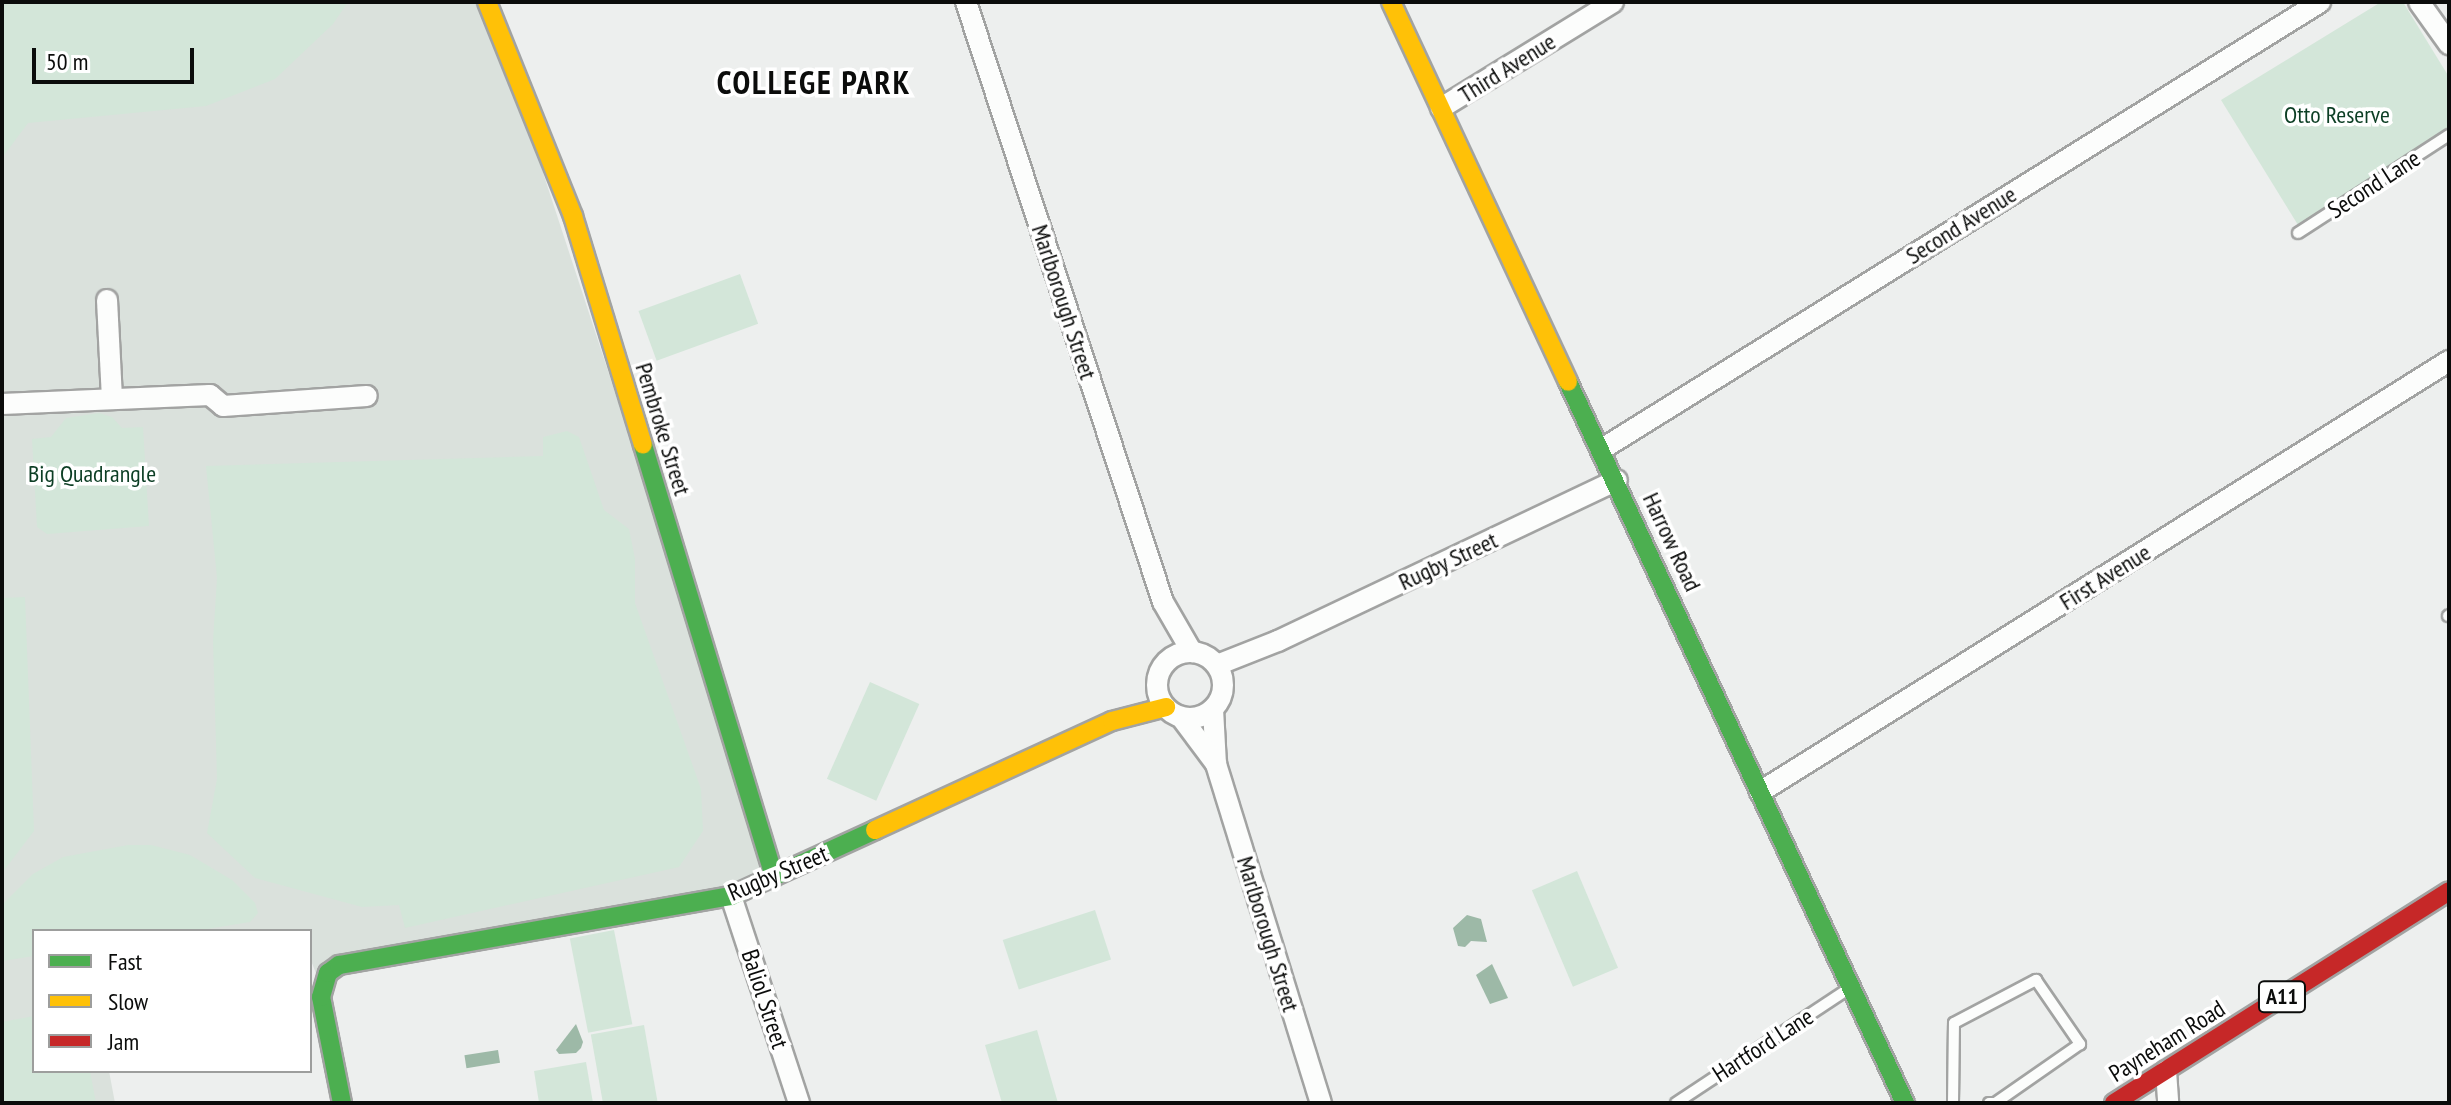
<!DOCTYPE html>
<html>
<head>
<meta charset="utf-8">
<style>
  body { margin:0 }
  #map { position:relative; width:2451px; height:1105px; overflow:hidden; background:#edefee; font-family:"PT Sans Narrow",sans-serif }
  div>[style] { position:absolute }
  .built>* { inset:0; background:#dae1dc }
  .green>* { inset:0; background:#d3e6d9; transform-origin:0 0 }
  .water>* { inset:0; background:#9db9a7; transform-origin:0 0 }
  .roads { filter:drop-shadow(2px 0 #a2a3a2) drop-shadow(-2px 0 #a2a3a2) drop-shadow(0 2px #a2a3a2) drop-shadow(0 -2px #a2a3a2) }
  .lane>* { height:10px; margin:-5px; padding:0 5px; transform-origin:5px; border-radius:5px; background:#fcfdfc }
  .street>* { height:20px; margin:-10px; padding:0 10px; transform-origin:10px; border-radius:10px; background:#fcfdfc }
  .street>.ring { margin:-10px; padding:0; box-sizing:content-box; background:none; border:20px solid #fcfdfc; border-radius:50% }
  .fast>* { height:18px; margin:-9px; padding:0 9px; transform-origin:9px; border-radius:9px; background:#4caf50 }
  .slow>* { height:18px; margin:-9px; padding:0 9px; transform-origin:9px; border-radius:9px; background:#ffc107 }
  .jam>* { height:18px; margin:-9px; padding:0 9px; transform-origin:9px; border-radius:9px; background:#c62828 }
  span { translate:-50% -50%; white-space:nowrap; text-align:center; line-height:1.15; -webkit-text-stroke:7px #fff; paint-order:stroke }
  .shield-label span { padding:2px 6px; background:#fff; border:2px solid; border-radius:6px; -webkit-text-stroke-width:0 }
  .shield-label { font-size:22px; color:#0b0c0b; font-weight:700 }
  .street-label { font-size:24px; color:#0b0c0b }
  .park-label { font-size:24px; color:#0c3e24 }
  .district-label { font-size:32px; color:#0b0c0b; font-weight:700; letter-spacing:2px }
  .frame { position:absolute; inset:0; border:4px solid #0b0c0b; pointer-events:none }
  .legend { position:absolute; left:32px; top:929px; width:280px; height:144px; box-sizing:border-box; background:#fff; border:2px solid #9d9e9d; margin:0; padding:10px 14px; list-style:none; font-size:24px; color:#0b0c0b }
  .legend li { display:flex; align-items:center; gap:16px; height:40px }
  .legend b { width:40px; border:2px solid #9d9e9d }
  .scale { position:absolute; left:32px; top:48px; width:162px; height:36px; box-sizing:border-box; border:4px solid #0b0c0b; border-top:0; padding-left:10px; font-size:24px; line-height:28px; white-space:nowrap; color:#0b0c0b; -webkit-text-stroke:6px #fff; paint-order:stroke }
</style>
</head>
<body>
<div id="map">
  <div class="built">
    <div style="clip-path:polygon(2px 2px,487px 2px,774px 877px,317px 976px,310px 958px,310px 931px,34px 931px,34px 1071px,109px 1071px,115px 1103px,2px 1103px)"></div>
  </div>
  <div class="green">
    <div style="clip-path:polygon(2px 2px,348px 2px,333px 24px,275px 79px,206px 106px,28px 123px,2px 158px)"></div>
    <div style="clip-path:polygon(2381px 2px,2403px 2px,2449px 77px,2449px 132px,2298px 225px,2221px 100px)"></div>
    <div style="left:740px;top:274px;width:53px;height:108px;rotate:70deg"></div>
    <div style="clip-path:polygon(99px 413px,112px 417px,122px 428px,143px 427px,149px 526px,47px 534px,37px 527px,32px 439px,51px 437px,66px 418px)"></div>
    <div style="clip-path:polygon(567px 431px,579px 437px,604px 510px,629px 529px,635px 559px,635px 603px,701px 789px,703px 831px,679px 867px,405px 928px,399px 905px,362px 907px,255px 878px,207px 833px,217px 779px,213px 641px,217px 578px,206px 466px,543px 456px,543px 437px)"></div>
    <div style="clip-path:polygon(25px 597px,34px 831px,2px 873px,2px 598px)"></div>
    <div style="left:870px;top:682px;width:54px;height:106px;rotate:24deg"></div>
    <div style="clip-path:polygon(128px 845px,151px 845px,190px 855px,232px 880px,255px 903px,258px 913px,250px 922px,195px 931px,34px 931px,34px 956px,2px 961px,2px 905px,33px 874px,63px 857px)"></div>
    <div style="left:1577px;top:871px;width:105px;height:49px;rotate:67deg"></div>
    <div style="left:1095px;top:910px;width:52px;height:97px;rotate:72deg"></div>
    <div style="left:614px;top:930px;width:96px;height:45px;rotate:79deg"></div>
    <div style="clip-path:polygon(34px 1016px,34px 1071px,90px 1071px,96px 1103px,2px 1103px,2px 1022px)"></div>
    <div style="left:644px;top:1025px;width:79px;height:54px;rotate:80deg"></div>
    <div style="clip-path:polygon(1037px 1030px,1058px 1103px,1002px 1103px,985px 1045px)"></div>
    <div style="clip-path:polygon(586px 1062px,593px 1103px,539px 1103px,534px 1071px)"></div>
  </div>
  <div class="water">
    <div style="clip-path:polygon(1467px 915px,1481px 919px,1487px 942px,1471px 941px,1465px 947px,1458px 946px,1453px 928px)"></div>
    <div style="clip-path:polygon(1492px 964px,1508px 998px,1490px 1004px,1476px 975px)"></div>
    <div style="clip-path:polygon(576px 1024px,583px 1042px,581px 1048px,576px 1053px,559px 1054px,556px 1050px)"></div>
    <div style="left:498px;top:1050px;width:13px;height:34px;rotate:81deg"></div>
  </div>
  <div class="roads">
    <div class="lane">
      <div style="left:2298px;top:233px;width:180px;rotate:-33deg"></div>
      <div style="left:2448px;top:616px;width:1px;rotate:-45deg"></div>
      <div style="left:1676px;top:1103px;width:206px;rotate:-33.5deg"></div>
      <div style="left:1953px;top:1103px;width:80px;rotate:-89.3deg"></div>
      <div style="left:1954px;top:1023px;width:93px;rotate:-27.7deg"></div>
      <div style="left:2036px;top:980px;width:78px;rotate:55.5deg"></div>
      <div style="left:2080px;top:1044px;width:103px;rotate:145.2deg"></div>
      <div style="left:1995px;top:1103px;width:6px;rotate:180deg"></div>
    </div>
    <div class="street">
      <div style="left:966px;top:2px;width:632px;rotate:71.82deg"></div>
      <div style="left:1163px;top:602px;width:58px;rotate:59.9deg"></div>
      <div style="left:2419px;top:2px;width:52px;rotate:54.5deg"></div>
      <div style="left:1441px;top:108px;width:202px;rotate:-31.6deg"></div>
      <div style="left:107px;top:300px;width:99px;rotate:87.1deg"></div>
      <div style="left:2px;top:404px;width:208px;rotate:-2.5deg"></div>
      <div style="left:210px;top:395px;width:17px;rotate:40deg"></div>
      <div style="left:223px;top:406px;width:144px;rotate:-4deg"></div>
      <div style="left:1602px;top:449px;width:846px;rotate:-31.9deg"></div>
      <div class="ring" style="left:1157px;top:652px;width:46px;height:46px"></div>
      <div style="left:1217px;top:665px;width:66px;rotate:-21.5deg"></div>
      <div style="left:1278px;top:641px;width:375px;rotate:-25.4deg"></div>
      <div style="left:1213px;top:709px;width:55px;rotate:86.9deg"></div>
      <div style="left:1216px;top:764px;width:355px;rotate:72.8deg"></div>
      <div style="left:1181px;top:717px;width:59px;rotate:53.3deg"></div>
      <div style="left:1760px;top:792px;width:813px;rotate:-32.03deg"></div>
      <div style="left:731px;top:896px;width:218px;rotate:71.8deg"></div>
      <div style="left:2166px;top:1071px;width:32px;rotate:86deg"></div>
    </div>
    <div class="fast">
      <div style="left:1568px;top:382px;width:796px;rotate:64.95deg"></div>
      <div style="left:643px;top:445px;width:451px;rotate:73.1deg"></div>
      <div style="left:342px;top:1103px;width:108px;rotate:-101.2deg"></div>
      <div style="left:321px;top:997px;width:25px;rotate:-74deg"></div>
      <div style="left:328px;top:973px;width:14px;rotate:-36deg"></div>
      <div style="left:339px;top:965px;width:398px;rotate:-10deg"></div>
      <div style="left:731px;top:896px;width:158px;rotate:-24.6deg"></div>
    </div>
    <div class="slow">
      <div style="left:487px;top:2px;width:231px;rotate:68.1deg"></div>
      <div style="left:573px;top:216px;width:239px;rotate:73deg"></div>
      <div style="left:1391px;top:2px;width:419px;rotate:65deg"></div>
      <div style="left:875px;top:830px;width:261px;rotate:-24.7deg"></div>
      <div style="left:1112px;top:721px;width:56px;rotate:-14.5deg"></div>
    </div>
    <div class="jam">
      <div style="left:2114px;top:1103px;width:396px;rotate:-32.3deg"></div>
    </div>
  </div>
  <div class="shield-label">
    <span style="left:2282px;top:997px">A11</span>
  </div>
  <div class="street-label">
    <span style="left:1507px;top:68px;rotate:-32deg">Third Avenue</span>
    <span style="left:2374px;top:184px;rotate:-33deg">Second Lane</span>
    <span style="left:1961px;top:225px;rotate:-32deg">Second Avenue</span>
    <span style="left:1064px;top:302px;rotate:72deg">Marlborough Street</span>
    <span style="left:663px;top:429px;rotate:73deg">Pembroke Street</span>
    <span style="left:1672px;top:542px;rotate:65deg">Harrow Road</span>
    <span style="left:1448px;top:561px;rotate:-25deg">Rugby Street</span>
    <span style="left:2105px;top:577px;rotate:-32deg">First Avenue</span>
    <span style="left:778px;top:873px;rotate:-23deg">Rugby Street</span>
    <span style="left:1268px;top:934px;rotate:73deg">Marlborough Street</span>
    <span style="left:765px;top:999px;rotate:72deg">Baliol Street</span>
    <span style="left:2167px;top:1041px;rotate:-32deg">Payneham Road</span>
    <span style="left:1763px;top:1045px;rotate:-33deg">Hartford Lane</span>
  </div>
  <div class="park-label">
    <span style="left:2337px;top:115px">Otto Reserve</span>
    <span style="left:92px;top:474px">Big Quadrangle</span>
  </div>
  <div class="district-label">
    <span style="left:814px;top:82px">COLLEGE PARK</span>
  </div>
  <div class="frame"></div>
  <ul class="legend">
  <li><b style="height:10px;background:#4caf50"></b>Fast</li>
  <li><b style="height:10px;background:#ffc107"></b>Slow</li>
  <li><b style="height:10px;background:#c62828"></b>Jam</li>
  </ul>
  <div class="scale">50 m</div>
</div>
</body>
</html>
